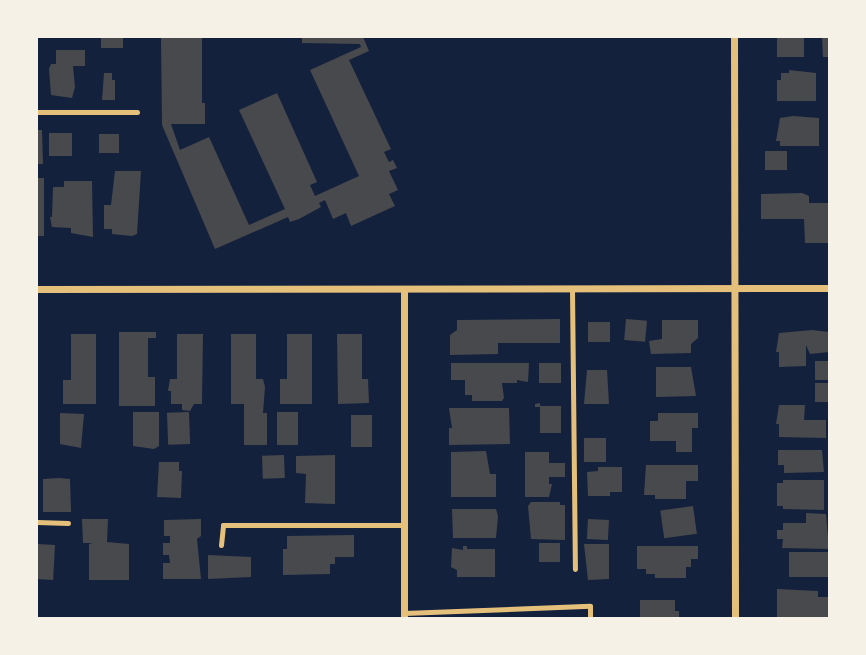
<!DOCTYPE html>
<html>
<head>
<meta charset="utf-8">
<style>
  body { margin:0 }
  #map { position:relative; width:866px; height:655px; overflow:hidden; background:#14213d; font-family:Helvetica,sans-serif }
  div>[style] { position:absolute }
  .building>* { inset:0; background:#48494c; transform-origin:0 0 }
  .service>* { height:5px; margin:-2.5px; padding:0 2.5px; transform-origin:2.5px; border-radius:2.5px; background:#e5c07b }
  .minor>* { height:7px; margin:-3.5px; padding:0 3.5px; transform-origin:3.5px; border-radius:3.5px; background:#e5c07b }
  span { translate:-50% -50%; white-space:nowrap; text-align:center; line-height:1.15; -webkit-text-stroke:5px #f6f1e7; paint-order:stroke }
  .frame { position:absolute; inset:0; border:38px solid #f6f1e7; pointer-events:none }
</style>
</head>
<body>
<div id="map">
  <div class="building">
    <div style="left:101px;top:37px;width:22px;height:11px"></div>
    <div style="clip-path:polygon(161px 37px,202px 37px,202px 103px,205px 103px,205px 124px,171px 124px,180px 150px,209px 137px,249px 225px,285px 209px,239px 110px,277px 93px,317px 182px,310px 185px,315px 196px,359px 176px,310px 70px,361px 47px,360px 44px,302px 43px,302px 37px,363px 37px,369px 51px,349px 60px,391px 149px,384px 152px,389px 162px,393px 160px,397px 168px,389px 171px,398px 190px,389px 194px,395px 206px,351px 226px,346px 213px,333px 219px,325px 200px,319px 203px,321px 207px,299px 219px,290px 222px,288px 217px,215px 249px,162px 125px)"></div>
    <div style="left:777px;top:37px;width:27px;height:20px"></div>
    <div style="clip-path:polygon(822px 37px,829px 37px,829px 57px,823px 57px)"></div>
    <div style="clip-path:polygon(56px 50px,85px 50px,85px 66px,73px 66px,75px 87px,72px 98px,51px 95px,49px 69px,51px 64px,56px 64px)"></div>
    <div style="clip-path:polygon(789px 70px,816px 73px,816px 101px,777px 101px,777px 80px,781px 80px,781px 73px,789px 73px)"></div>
    <div style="clip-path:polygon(104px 73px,112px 73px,112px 80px,115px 80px,115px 100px,102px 100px)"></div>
    <div style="clip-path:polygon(793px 116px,819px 118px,819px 146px,780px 146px,780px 141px,776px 141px,780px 118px)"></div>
    <div style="clip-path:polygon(37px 130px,42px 130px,43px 164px,37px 164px)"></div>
    <div style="left:49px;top:133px;width:23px;height:23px"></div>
    <div style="left:99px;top:134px;width:20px;height:19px"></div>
    <div style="left:765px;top:151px;width:22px;height:19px"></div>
    <div style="clip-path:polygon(115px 171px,141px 171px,137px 234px,132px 236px,112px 234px,112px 229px,104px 229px,104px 205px,111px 205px)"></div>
    <div style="left:37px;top:178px;width:7px;height:58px"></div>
    <div style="clip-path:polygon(64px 181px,92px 181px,93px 237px,71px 233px,71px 228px,52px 227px,50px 217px,52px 217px,53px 187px,64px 187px)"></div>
    <div style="clip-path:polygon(802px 193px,809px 196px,809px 203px,829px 203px,829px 243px,805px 243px,804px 219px,761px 219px,761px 194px)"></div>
    <div style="clip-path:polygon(560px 319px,560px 343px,498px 343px,498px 354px,450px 355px,450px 335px,457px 330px,457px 320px)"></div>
    <div style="left:626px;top:319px;width:21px;height:21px;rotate:5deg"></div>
    <div style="clip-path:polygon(662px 320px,698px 320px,698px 338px,691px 344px,691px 353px,651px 354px,649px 341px,662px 339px)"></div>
    <div style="left:588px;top:322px;width:22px;height:20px"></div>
    <div style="clip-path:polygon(812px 330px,829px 332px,829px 352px,810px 354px,806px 345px,806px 366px,779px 367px,779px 352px,776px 352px,779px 333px)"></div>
    <div style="clip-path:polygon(119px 332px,156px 332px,156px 338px,148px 338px,148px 377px,155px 377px,155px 406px,119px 406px)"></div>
    <div style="clip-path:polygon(71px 334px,96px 334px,96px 404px,63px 404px,63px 380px,71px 380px)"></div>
    <div style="clip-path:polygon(177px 334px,203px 334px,202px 404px,194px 404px,190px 411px,182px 410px,182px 404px,171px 404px,171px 391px,168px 391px,170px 379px,177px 379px)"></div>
    <div style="clip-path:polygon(231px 334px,256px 334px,256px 379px,263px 379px,265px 387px,263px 413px,267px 413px,267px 445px,244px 445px,244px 404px,231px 404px)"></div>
    <div style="clip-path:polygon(287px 334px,312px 334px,312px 404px,280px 404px,280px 379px,287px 379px)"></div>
    <div style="clip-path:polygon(337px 334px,362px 334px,362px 379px,368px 379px,369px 403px,338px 404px)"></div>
    <div style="left:815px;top:361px;width:14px;height:19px"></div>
    <div style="clip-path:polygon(451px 363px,529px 363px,528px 382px,517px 380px,517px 383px,502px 383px,504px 398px,502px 401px,472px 401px,472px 395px,465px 395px,465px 380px,451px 380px)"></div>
    <div style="left:539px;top:363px;width:22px;height:20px"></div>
    <div style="clip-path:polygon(656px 367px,691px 367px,696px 396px,656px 397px)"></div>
    <div style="clip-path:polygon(587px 370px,607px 370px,609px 404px,584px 404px)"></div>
    <div style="left:815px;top:383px;width:14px;height:19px"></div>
    <div style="clip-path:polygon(540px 403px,540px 406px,561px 406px,561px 433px,540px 433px,540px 407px,535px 407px,535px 404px)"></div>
    <div style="clip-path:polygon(779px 405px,805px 405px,804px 420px,826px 420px,826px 438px,779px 437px,779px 424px,776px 424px)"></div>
    <div style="clip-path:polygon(449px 408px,509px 408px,510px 444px,449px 445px,449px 428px,452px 428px)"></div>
    <div style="clip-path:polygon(133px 412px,159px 412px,159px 446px,154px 449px,133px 446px)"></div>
    <div style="left:189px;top:412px;width:32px;height:22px;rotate:88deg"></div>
    <div style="left:277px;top:412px;width:21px;height:33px"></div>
    <div style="clip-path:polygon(60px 413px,84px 414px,81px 448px,60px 444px)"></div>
    <div style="clip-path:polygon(658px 413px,698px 413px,698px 428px,692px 428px,692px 452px,676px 452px,676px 441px,650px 441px,650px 421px,658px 421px)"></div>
    <div style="left:351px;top:415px;width:21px;height:32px"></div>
    <div style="left:584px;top:438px;width:22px;height:24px"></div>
    <div style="clip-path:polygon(778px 450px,822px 450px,824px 472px,784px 473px,784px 465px,778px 465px)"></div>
    <div style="clip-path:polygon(486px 451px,490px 474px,496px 474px,496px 497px,451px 497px,451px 452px)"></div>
    <div style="clip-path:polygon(525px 452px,549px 452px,549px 463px,565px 463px,565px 477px,549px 477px,549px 484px,552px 484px,549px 497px,525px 497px)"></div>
    <div style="left:284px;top:455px;width:23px;height:22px;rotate:88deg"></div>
    <div style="clip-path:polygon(335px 455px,335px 504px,305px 503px,306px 474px,296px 473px,296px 456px)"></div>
    <div style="clip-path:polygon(159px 462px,179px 462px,179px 471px,182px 471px,181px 498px,157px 497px)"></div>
    <div style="clip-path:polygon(646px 465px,698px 465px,698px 481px,686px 481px,686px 499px,655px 499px,655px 495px,644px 495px)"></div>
    <div style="clip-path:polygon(598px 467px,622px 467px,622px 492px,610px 492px,610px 496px,588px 496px,587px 472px,598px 471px)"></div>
    <div style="clip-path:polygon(59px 478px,70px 479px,71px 512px,43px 512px,43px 479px)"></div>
    <div style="clip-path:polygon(783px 480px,824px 480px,824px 510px,783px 509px,783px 506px,777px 506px,777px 483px,783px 483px)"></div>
    <div style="clip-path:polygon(531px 502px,560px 502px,560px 505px,565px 505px,565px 540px,531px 539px,528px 506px)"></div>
    <div style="left:693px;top:506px;width:28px;height:33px;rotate:82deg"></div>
    <div style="clip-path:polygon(452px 509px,496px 509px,498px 516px,496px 538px,453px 538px)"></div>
    <div style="clip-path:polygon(806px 513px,826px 514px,829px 549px,782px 548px,783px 539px,777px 539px,777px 530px,783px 530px,783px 523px,806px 523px)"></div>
    <div style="clip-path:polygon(82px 519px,108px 519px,107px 542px,129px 544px,129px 580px,89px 580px,89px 544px,93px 543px,83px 543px)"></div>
    <div style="clip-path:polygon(201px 519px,201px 536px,197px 539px,201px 579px,163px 579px,163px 563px,170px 563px,169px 555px,163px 555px,163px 543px,170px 543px,170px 536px,164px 536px,164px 520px)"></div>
    <div style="left:588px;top:519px;width:21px;height:20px;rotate:3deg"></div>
    <div style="clip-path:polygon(354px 535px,354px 557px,335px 557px,335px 564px,330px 564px,330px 574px,283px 575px,283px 549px,287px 549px,287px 536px)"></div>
    <div style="left:539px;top:543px;width:21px;height:19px"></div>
    <div style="left:37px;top:544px;width:18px;height:35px;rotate:3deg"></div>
    <div style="clip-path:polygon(584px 544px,609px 544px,609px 579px,588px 580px)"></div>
    <div style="clip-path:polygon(463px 546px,467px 546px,467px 549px,495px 549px,495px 577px,457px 577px,457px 570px,451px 567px,452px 548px,463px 550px)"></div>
    <div style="clip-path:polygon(637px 546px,698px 546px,698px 559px,691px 559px,691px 567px,686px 567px,686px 578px,655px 578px,655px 574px,646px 574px,646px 569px,637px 569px)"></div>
    <div style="left:789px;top:552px;width:40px;height:25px"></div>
    <div style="clip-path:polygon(208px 555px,251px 557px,251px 577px,208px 579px)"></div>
    <div style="clip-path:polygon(777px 589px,818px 591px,818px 597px,829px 597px,829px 618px,777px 618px)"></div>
    <div style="clip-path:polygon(640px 600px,675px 600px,675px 611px,679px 611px,679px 618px,640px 618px)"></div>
  </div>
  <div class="service">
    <div style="left:37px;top:112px;width:100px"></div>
    <div style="left:572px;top:289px;width:280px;rotate:89.4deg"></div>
    <div style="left:37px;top:522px;width:31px;rotate:2deg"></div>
    <div style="left:221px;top:545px;width:20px;rotate:-84deg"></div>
    <div style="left:223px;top:525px;width:180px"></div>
    <div style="left:404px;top:613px;width:186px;rotate:-2.2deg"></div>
    <div style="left:590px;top:606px;width:12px;rotate:90deg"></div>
  </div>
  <div class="minor">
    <div style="left:734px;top:37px;width:581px;rotate:89.9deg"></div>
    <div style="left:37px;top:289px;width:792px;rotate:-0.07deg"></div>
    <div style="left:404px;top:618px;width:329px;rotate:-90deg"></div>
  </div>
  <div class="frame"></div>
</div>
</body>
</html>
